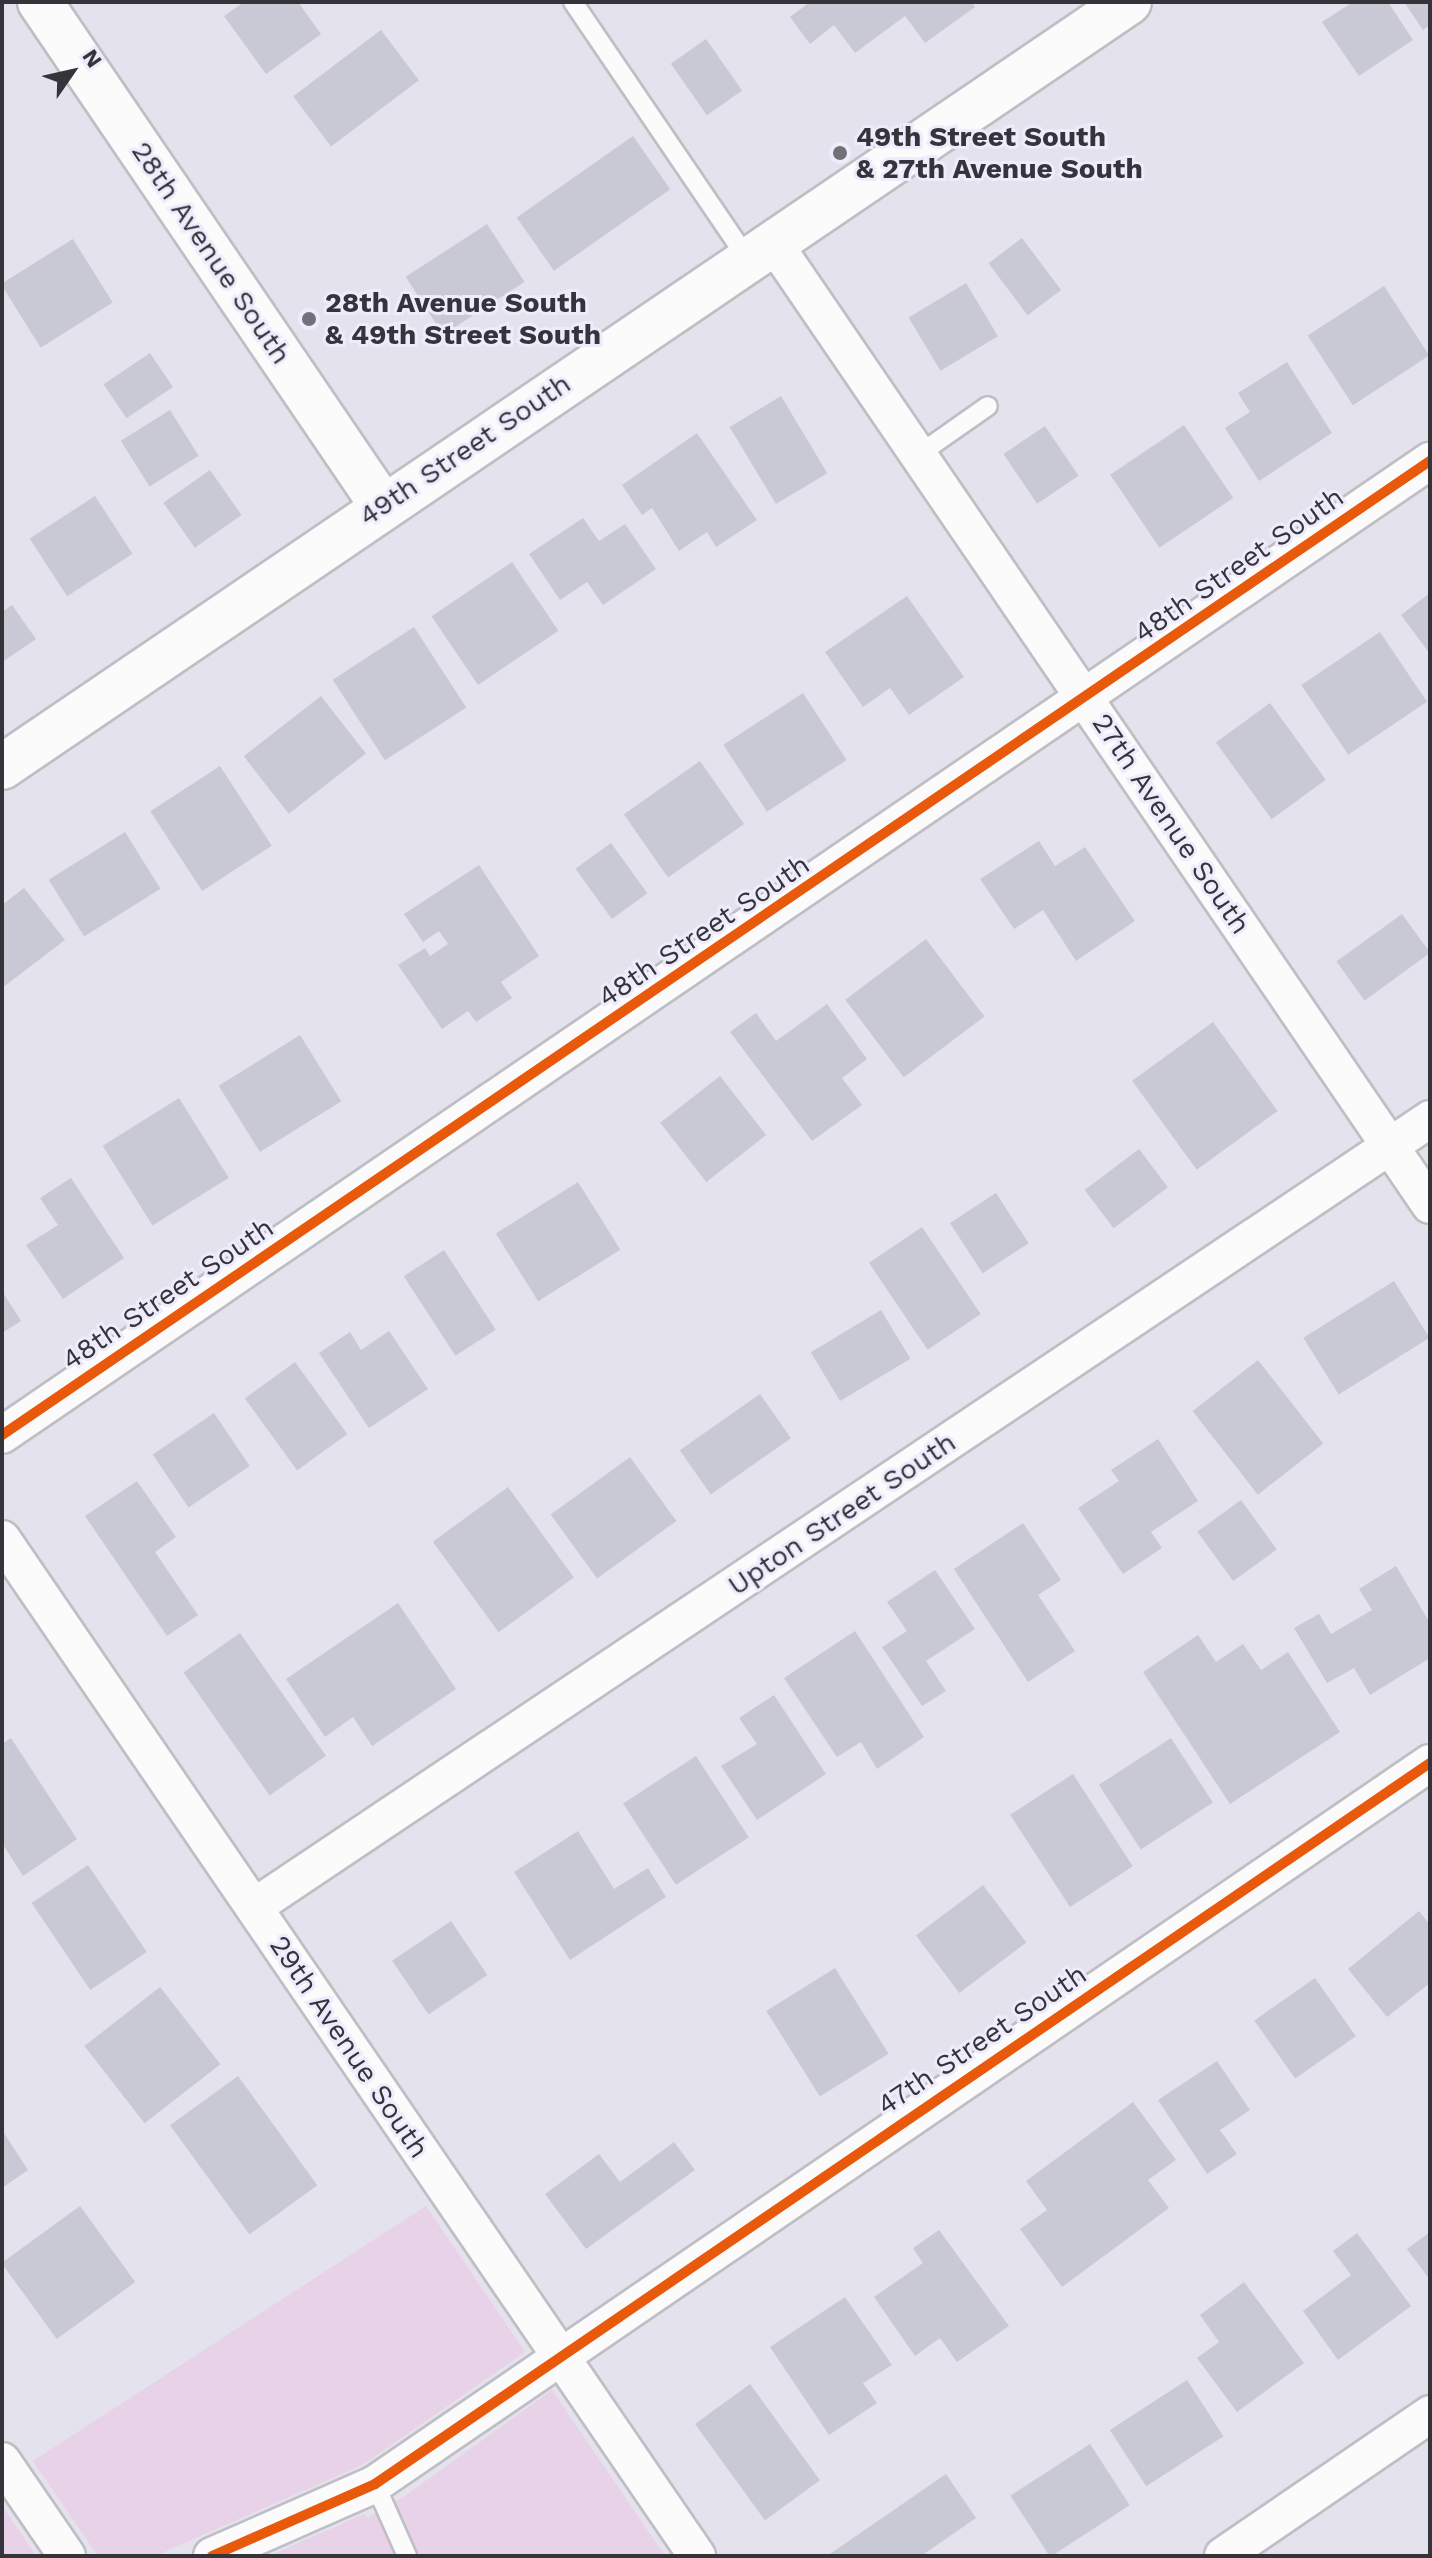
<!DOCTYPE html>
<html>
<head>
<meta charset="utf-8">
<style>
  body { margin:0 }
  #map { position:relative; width:1432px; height:2558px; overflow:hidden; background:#e4e2ec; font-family:"Work Sans",sans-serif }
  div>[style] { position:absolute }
  .green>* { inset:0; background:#e7d2e8 }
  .building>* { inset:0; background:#c9c9d6; transform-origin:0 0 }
  .roads { filter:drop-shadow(2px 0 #c0bec5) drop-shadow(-2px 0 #c0bec5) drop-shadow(0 2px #c0bec5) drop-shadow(0 -2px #c0bec5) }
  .service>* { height:18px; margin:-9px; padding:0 9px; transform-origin:9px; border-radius:9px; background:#fbfbfc }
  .minor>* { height:36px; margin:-18px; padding:0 18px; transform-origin:18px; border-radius:18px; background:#fbfbfc }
  .tertiary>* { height:44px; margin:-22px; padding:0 22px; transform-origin:22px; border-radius:22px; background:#fbfbfc }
  .cycleway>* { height:10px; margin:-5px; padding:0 5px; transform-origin:5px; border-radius:5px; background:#e8590c }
  .dots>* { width:22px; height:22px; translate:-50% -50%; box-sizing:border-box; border:4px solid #eeecfc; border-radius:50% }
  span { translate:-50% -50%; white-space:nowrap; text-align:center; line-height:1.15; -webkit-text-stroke:6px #eeecfc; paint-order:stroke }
  .poi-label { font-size:28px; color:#35343a; font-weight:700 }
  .left { translate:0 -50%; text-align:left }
  .street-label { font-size:28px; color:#35343a }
  .frame { position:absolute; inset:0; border:4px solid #35343a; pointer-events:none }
  .north { position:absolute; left:32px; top:32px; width:80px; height:80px; -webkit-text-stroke:6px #eeecfc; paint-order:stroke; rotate:56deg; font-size:22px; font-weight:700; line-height:32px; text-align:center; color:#35343a }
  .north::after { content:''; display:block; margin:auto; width:28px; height:36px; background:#35343a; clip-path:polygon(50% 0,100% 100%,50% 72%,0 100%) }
</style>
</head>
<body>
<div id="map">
  <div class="green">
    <div style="clip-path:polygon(426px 2206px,525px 2352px,364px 2464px,155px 2556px,98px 2556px,33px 2461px)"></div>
    <div style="clip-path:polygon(552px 2390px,665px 2556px,269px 2556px,364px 2514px,367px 2518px,406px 2495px)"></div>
    <div style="clip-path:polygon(2px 2506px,36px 2556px,2px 2556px)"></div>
  </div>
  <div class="building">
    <div style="clip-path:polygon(244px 2px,298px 2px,321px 34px,266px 74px,224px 16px)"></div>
    <div style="clip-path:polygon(810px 2px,971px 2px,975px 7px,925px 43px,905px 16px,855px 53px,834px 25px,810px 44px,790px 17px)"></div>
    <div style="clip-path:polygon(1353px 2px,1388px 2px,1413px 40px,1359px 76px,1322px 22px)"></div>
    <div style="clip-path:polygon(1404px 2px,1430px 2px,1430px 25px,1423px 30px)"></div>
    <div style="left:381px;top:30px;width:63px;height:110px;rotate:53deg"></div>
    <div style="left:706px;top:39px;width:63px;height:43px;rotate:55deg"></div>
    <div style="left:633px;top:136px;width:65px;height:142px;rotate:55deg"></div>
    <div style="left:487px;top:224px;width:69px;height:97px;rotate:57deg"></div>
    <div style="left:1022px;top:238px;width:65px;height:42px;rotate:53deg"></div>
    <div style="left:73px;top:239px;width:75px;height:85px;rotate:58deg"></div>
    <div style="left:966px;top:283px;width:62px;height:67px;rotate:59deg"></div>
    <div style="left:1384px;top:286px;width:83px;height:91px;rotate:57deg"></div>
    <div style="left:150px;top:353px;width:41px;height:56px;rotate:56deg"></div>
    <div style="clip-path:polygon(1287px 362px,1332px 433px,1259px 481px,1225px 428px,1250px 412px,1238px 393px)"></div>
    <div style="left:781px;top:396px;width:90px;height:60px;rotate:59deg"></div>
    <div style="left:170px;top:410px;width:54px;height:58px;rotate:58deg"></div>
    <div style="left:1184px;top:425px;width:88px;height:89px;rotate:56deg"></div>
    <div style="left:1045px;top:426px;width:60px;height:50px;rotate:56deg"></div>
    <div style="clip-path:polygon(697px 433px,757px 520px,716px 547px,707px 532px,679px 551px,652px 508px,642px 515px,622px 485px)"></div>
    <div style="left:210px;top:470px;width:55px;height:57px;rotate:55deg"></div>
    <div style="left:95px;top:496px;width:69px;height:78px;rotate:57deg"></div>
    <div style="clip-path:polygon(583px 518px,599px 541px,625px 524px,656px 569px,603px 605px,587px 582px,560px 600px,529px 554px)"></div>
    <div style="left:512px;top:562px;width:83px;height:97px;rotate:56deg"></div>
    <div style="clip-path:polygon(1430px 593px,1430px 654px,1401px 615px)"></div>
    <div style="clip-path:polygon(907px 596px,964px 677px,909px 715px,890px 688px,863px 707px,825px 652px)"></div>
    <div style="clip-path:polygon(12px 605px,36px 639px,2px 662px,2px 612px)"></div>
    <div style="left:414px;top:627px;width:96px;height:97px;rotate:57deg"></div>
    <div style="left:1380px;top:632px;width:84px;height:95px;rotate:56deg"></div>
    <div style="left:803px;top:693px;width:80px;height:95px;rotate:57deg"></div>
    <div style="left:321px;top:696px;width:73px;height:98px;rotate:52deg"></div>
    <div style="left:1270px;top:703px;width:95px;height:67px;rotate:54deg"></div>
    <div style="left:700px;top:761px;width:77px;height:93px;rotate:55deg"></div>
    <div style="left:220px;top:766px;width:95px;height:83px;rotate:57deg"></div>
    <div style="left:125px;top:832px;width:67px;height:90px;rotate:58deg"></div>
    <div style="clip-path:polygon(1039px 841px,1055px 866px,1085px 847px,1135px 921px,1076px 961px,1043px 910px,1014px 929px,980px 879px)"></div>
    <div style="left:611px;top:843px;width:62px;height:44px;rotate:54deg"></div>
    <div style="clip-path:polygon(479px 865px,539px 956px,501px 982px,512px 998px,476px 1022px,468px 1011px,442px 1029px,398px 965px,425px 948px,430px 956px,448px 944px,439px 931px,423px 942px,404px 914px)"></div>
    <div style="clip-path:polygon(24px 888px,65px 940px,2px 988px,2px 905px)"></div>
    <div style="left:1402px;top:914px;width:48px;height:81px;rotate:54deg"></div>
    <div style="left:926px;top:939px;width:97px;height:101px;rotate:53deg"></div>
    <div style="clip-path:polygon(827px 1004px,867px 1059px,842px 1078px,862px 1105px,812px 1141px,730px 1032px,756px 1013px,776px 1041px)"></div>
    <div style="left:1213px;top:1022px;width:110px;height:100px;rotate:54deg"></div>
    <div style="left:300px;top:1035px;width:78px;height:96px;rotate:58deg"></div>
    <div style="left:720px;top:1076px;width:75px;height:76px;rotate:52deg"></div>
    <div style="left:179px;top:1098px;width:94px;height:90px;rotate:58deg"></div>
    <div style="left:1139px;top:1149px;width:48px;height:68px;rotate:53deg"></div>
    <div style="clip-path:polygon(71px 1178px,124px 1258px,63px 1299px,26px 1245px,58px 1225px,40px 1198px)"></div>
    <div style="left:578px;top:1182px;width:80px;height:97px;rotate:58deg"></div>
    <div style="left:996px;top:1193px;width:60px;height:55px;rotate:57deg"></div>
    <div style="left:922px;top:1227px;width:105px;height:64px;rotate:56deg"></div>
    <div style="left:444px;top:1250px;width:95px;height:48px;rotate:57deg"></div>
    <div style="left:1394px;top:1281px;width:67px;height:107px;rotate:58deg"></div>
    <div style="clip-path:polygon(2px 1291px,21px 1321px,2px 1333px)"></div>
    <div style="left:881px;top:1310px;width:57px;height:82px;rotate:59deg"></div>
    <div style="clip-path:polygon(389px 1331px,428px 1389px,369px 1428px,319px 1353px,350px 1332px,361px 1350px)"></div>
    <div style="left:1258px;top:1360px;width:106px;height:83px;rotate:52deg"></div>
    <div style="left:295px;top:1362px;width:89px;height:62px;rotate:54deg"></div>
    <div style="left:760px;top:1394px;width:54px;height:98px;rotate:55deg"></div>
    <div style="left:214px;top:1413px;width:64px;height:74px;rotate:56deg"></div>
    <div style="clip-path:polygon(1158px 1439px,1198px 1501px,1151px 1532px,1162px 1548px,1123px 1574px,1078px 1508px,1119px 1481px,1111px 1470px)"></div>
    <div style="left:630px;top:1457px;width:79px;height:98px;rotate:54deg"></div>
    <div style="clip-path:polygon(137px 1481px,176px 1537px,155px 1552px,198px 1615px,167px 1636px,85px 1516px)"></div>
    <div style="left:508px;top:1487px;width:112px;height:93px;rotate:54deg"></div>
    <div style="left:1241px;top:1500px;width:61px;height:54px;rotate:54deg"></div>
    <div style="clip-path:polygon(1023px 1523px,1061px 1580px,1038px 1595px,1075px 1651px,1028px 1682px,954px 1569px)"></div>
    <div style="clip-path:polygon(1396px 1566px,1430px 1623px,1430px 1658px,1370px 1695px,1354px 1668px,1327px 1683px,1294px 1628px,1319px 1614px,1331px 1634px,1372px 1610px,1359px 1589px)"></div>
    <div style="clip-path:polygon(935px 1570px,975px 1629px,926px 1661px,946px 1691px,922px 1706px,882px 1647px,907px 1631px,887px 1602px)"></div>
    <div style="clip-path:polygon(398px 1603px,456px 1689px,372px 1746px,353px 1717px,325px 1737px,286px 1679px)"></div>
    <div style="clip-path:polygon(855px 1631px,924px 1737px,877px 1769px,861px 1742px,837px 1757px,784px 1678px)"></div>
    <div style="left:240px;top:1633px;width:150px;height:69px;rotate:55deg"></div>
    <div style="clip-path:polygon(1198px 1635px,1216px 1662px,1243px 1644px,1261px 1670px,1288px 1652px,1340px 1732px,1230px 1804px,1143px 1672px)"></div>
    <div style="clip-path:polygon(774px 1695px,826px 1774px,757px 1820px,721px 1766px,757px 1744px,739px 1718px)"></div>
    <div style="clip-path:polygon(11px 1738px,77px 1839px,23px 1876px,2px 1843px,2px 1744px)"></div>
    <div style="left:1171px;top:1738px;width:77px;height:86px;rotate:57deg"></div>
    <div style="left:696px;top:1756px;width:97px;height:87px;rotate:57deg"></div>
    <div style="left:1073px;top:1774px;width:110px;height:75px;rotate:57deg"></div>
    <div style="clip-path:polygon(578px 1831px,614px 1889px,648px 1868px,666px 1897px,570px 1960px,514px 1872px)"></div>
    <div style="left:88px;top:1865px;width:105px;height:68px;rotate:56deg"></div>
    <div style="left:983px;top:1885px;width:72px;height:84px;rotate:53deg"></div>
    <div style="clip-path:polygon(1419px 1911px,1430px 1925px,1430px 1983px,1387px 2017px,1348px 1969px)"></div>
    <div style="left:451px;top:1921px;width:65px;height:71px;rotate:56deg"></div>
    <div style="left:835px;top:1968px;width:101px;height:81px;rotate:58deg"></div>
    <div style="left:1315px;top:1978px;width:71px;height:74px;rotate:55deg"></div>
    <div style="left:160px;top:1987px;width:98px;height:96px;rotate:52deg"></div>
    <div style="clip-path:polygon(1217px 2061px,1250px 2110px,1220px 2130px,1237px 2154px,1207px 2174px,1158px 2100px)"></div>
    <div style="left:238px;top:2076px;width:135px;height:84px;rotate:54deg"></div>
    <div style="clip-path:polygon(1133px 2102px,1176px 2160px,1148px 2180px,1169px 2208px,1062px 2287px,1020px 2229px,1047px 2210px,1026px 2181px)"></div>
    <div style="clip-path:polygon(2px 2130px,28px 2170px,2px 2188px)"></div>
    <div style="clip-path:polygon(674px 2142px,695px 2170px,586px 2249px,545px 2194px,599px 2154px,620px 2182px)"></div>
    <div style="left:80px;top:2206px;width:94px;height:97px;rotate:54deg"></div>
    <div style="clip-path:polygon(939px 2230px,1009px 2326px,957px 2362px,940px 2338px,915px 2356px,874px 2297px,923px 2263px,913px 2248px)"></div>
    <div style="clip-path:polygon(1430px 2232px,1430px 2280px,1407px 2249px)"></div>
    <div style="clip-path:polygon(1357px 2233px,1411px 2306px,1338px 2360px,1303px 2311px,1351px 2275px,1333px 2251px)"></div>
    <div style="clip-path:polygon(1244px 2282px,1304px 2363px,1237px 2412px,1197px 2358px,1219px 2342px,1200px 2315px)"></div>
    <div style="clip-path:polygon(845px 2297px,892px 2365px,863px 2383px,877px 2403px,829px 2435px,770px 2347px)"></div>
    <div style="left:1187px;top:2380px;width:67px;height:92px;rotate:57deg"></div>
    <div style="left:750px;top:2384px;width:119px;height:68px;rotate:54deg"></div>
    <div style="left:1090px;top:2444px;width:73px;height:95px;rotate:57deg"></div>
    <div style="clip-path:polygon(946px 2474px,976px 2518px,921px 2556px,827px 2556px)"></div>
  </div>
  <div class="roads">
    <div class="service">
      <div style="left:573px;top:2px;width:313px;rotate:55.8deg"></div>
      <div style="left:918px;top:455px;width:85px;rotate:-35deg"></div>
      <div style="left:375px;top:2484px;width:79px;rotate:66deg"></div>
    </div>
    <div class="minor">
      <div style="left:775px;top:245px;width:1162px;rotate:55.69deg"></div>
      <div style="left:2px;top:1435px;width:1729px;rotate:-34.3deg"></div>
      <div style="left:2px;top:1539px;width:1232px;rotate:55.65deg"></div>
      <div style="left:254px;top:1907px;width:1416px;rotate:-33.82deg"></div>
      <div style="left:2px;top:2461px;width:115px;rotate:55.6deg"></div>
      <div style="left:212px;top:2556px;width:178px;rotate:-23.8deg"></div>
      <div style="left:375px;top:2484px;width:1278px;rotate:-34.35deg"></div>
      <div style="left:1223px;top:2556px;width:251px;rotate:-34.4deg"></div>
    </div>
    <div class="tertiary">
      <div style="left:40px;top:2px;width:608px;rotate:55.79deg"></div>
      <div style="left:2px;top:767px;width:1362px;rotate:-34.17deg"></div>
    </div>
  </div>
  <div class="cycleway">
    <div style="left:2px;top:1435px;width:1729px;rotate:-34.3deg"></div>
    <div style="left:212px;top:2556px;width:178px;rotate:-23.8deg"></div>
    <div style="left:375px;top:2484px;width:1278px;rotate:-34.35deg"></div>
  </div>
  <div class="dots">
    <div style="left:840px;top:153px;background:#727178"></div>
    <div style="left:309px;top:319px;background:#727178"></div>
  </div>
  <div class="poi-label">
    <span class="left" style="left:856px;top:153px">49th Street South<br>&amp; 27th Avenue South</span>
    <span class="left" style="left:325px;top:319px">28th Avenue South<br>&amp; 49th Street South</span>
  </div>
  <div class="street-label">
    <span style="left:211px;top:253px;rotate:56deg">28th Avenue South</span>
    <span style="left:465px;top:450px;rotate:-34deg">49th Street South</span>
    <span style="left:1239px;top:565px;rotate:-35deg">48th Street South</span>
    <span style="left:1171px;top:824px;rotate:56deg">27th Avenue South</span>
    <span style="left:704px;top:931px;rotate:-34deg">48th Street South</span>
    <span style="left:168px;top:1294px;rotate:-34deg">48th Street South</span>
    <span style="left:842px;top:1514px;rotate:-34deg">Upton Street South</span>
    <span style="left:982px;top:2040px;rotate:-34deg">47th Street South</span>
    <span style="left:349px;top:2047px;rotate:56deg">29th Avenue South</span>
  </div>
  <div class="frame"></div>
  <div class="north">N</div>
</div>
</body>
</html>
